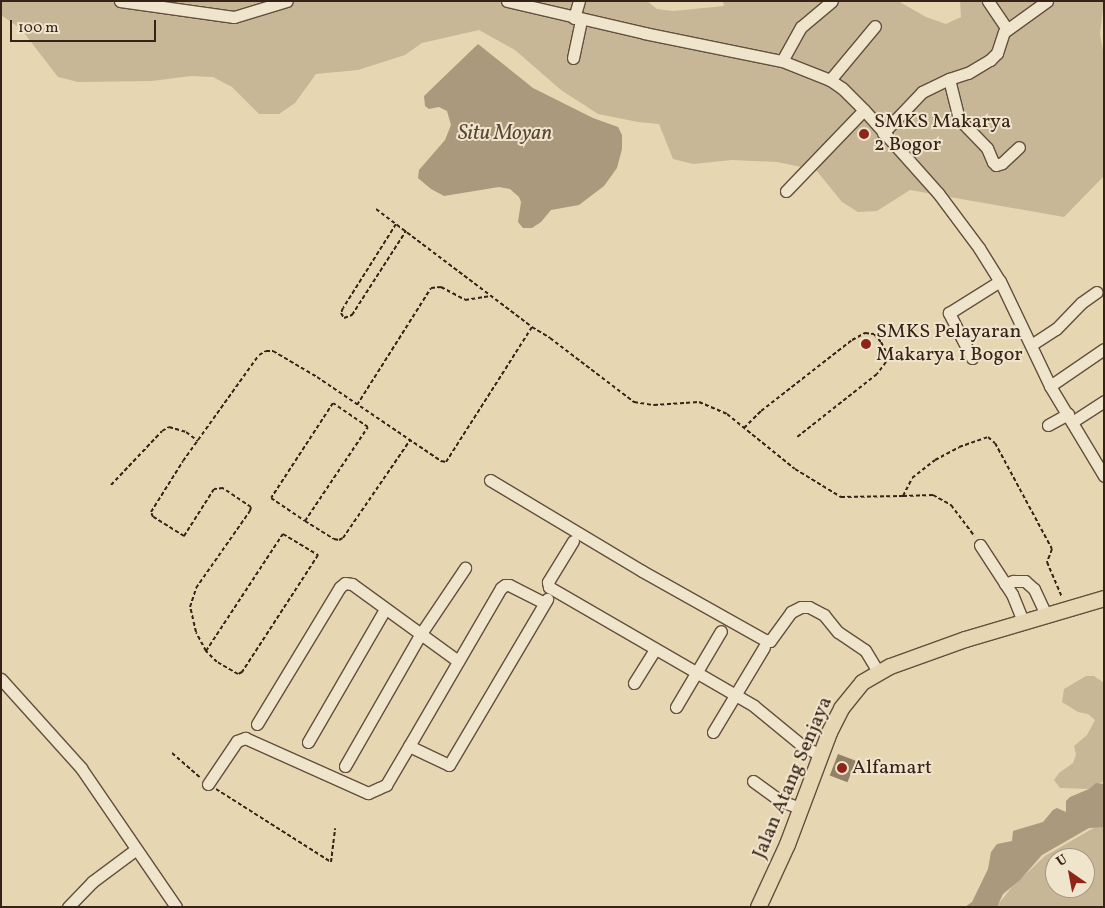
<!DOCTYPE html>
<html>
<head>
<meta charset="utf-8">
<style>
  body { margin:0 }
  #map { position:relative; width:1105px; height:908px; overflow:hidden; background:#e6d6b1; font-family:Vollkorn,serif }
  div>[style] { position:absolute }
  .green>* { inset:0; background:#c8b797 }
  .water>* { inset:0; background:#aa997d }
  .building>* { inset:0; background:#928067; transform-origin:0 0 }
  .path>* { height:2px; margin-top:-1px; transform-origin:0; background:repeating-linear-gradient(90deg,#362217 0 4px,transparent 0 6.5px) }
  .roads { filter:drop-shadow(1px 0 #624f3e) drop-shadow(-1px 0 #624f3e) drop-shadow(0 1px #624f3e) drop-shadow(0 -1px #624f3e) }
  .minor>* { height:11px; margin:-5.5px; padding:0 5.5px; transform-origin:5.5px; border-radius:5.5px; background:#efe4cc }
  .major>* { height:15px; margin:-7.5px; padding:0 7.5px; transform-origin:7.5px; border-radius:7.5px; background:#e6d6b1 }
  .dots>* { width:14px; height:14px; translate:-50% -50%; box-sizing:border-box; border:2px solid #efe4cc; border-radius:50% }
  span { translate:-50% -50%; white-space:nowrap; text-align:center; line-height:1.15; -webkit-text-stroke:4px #efe4cc; paint-order:stroke }
  .poi-label { font-size:20px; color:#362217 }
  .left { translate:0 -50%; text-align:left }
  .street-label { font-size:20px; color:#362217 }
  .water-label { font-size:21px; color:#594636; font-style:italic }
  .frame { position:absolute; inset:0; border:2px solid #362217; pointer-events:none }
  .north { position:absolute; left:1045px; top:848px; width:50px; height:50px; box-sizing:border-box; background:#efe4cc; border:1px solid #a59684; border-radius:50%; rotate:327deg; font-size:14px; font-weight:700; line-height:20px; text-align:center; color:#362217 }
  .north::after { content:''; display:block; margin:auto; width:18px; height:22px; background:#8f2418; clip-path:polygon(50% 0,100% 100%,50% 72%,0 100%) }
  .scale { position:absolute; left:10px; top:20px; width:146px; height:22px; box-sizing:border-box; border:2px solid #362217; border-top:0; padding-left:6px; font-size:15px; line-height:18px; white-space:nowrap; color:#362217; -webkit-text-stroke:4px #efe4cc; paint-order:stroke }
</style>
</head>
<body>
<div id="map">
  <div class="green">
    <div style="clip-path:polygon(1px 1px,647px 1px,657px 9px,673px 11px,724px 6px,723px 1px,898px 1px,926px 17px,946px 24px,961px 17px,960px 1px,1104px 1px,1100px 34px,1104px 56px,1104px 176px,1064px 217px,910px 190px,877px 211px,858px 212px,842px 202px,816px 170px,777px 162px,732px 160px,693px 164px,673px 159px,659px 124px,638px 122px,598px 114px,561px 90px,515px 50px,479px 30px,422px 43px,405px 55px,358px 70px,316px 74px,295px 103px,279px 114px,259px 114px,232px 87px,213px 77px,191px 76px,152px 81px,78px 82px,58px 77px,21px 29px,1px 15px)"></div>
    <div style="clip-path:polygon(1086px 676px,1094px 676px,1104px 683px,1104px 781px,1089px 789px,1060px 788px,1054px 780px,1059px 773px,1073px 763px,1076px 755px,1074px 746px,1087px 735px,1095px 720px,1088px 714px,1078px 712px,1062px 702px,1064px 689px)"></div>
    <div style="clip-path:polygon(evenodd,1104px 822px,1104px 907px,996px 907px,1012px 887px,1045px 856px,1104px 822px,1055px 858px,1085px 858px,1085px 888px,1055px 888px,1055px 858px)"></div>
  </div>
  <div class="water">
    <div style="clip-path:polygon(478px 44px,533px 88px,593px 118px,618px 127px,622px 135px,622px 149px,617px 168px,604px 186px,579px 205px,551px 210px,541px 222px,532px 228px,523px 228px,518px 222px,521px 202px,519px 197px,510px 189px,499px 187px,444px 196px,431px 189px,418px 178px,419px 170px,445px 140px,451px 125px,447px 111px,439px 107px,429px 109px,425px 106px,424px 96px)"></div>
    <div style="clip-path:polygon(1096px 783px,1104px 784px,1104px 827px,1089px 828px,1042px 855px,1020px 880px,1003px 894px,997px 907px,965px 907px,972px 902px,988px 869px,991px 852px,997px 844px,1012px 841px,1013px 831px,1043px 822px,1053px 810px,1057px 808px,1066px 812px,1066px 801px,1070px 797px,1089px 789px)"></div>
  </div>
  <div class="building">
    <div style="left:838px;top:754px;width:19px;height:23px;rotate:21deg"></div>
  </div>
  <div class="path">
    <div style="left:376px;top:209px;width:196px;rotate:37.1deg"></div>
    <div style="left:396px;top:224px;width:99px;rotate:122.2deg"></div>
    <div style="left:343px;top:308px;width:5px;rotate:112deg"></div>
    <div style="left:341px;top:313px;width:6px;rotate:59deg"></div>
    <div style="left:344px;top:318px;width:9px;rotate:-21deg"></div>
    <div style="left:352px;top:315px;width:100px;rotate:-57.3deg"></div>
    <div style="left:357px;top:405px;width:138px;rotate:-57.7deg"></div>
    <div style="left:431px;top:288px;width:10px;rotate:-6deg"></div>
    <div style="left:441px;top:287px;width:27px;rotate:28deg"></div>
    <div style="left:465px;top:300px;width:26px;rotate:-9deg"></div>
    <div style="left:744px;top:428px;width:24px;rotate:-45deg"></div>
    <div style="left:761px;top:411px;width:115px;rotate:-38deg"></div>
    <div style="left:852px;top:340px;width:15px;rotate:-28deg"></div>
    <div style="left:865px;top:333px;width:9px;rotate:6deg"></div>
    <div style="left:874px;top:334px;width:11px;rotate:49deg"></div>
    <div style="left:881px;top:342px;width:11px;rotate:63deg"></div>
    <div style="left:886px;top:352px;width:10px;rotate:90deg"></div>
    <div style="left:886px;top:362px;width:15px;rotate:127deg"></div>
    <div style="left:877px;top:374px;width:103px;rotate:141.7deg"></div>
    <div style="left:111px;top:485px;width:74px;rotate:-46.6deg"></div>
    <div style="left:162px;top:431px;width:8px;rotate:-30deg"></div>
    <div style="left:169px;top:427px;width:18px;rotate:16deg"></div>
    <div style="left:186px;top:432px;width:15px;rotate:37deg"></div>
    <div style="left:903px;top:496px;width:30px;rotate:-2deg"></div>
    <div style="left:933px;top:495px;width:21px;rotate:29deg"></div>
    <div style="left:951px;top:505px;width:39px;rotate:53deg"></div>
    <div style="left:305px;top:521px;width:113px;rotate:-56.2deg"></div>
    <div style="left:368px;top:427px;width:42px;rotate:-145.6deg"></div>
    <div style="left:333px;top:403px;width:113px;rotate:123.1deg"></div>
    <div style="left:271px;top:498px;width:41px;rotate:34.1deg"></div>
    <div style="left:305px;top:521px;width:34px;rotate:32deg"></div>
    <div style="left:334px;top:539px;width:5px;rotate:11deg"></div>
    <div style="left:339px;top:540px;width:4px;rotate:-27deg"></div>
    <div style="left:343px;top:538px;width:119px;rotate:-55.6deg"></div>
    <div style="left:206px;top:651px;width:140px;rotate:-56.7deg"></div>
    <div style="left:283px;top:534px;width:41px;rotate:31deg"></div>
    <div style="left:318px;top:555px;width:140px;rotate:123deg"></div>
    <div style="left:242px;top:672px;width:4px;rotate:153deg"></div>
    <div style="left:238px;top:674px;width:24px;rotate:-150deg"></div>
    <div style="left:217px;top:662px;width:16px;rotate:-135deg"></div>
    <div style="left:206px;top:651px;width:21px;rotate:-118deg"></div>
    <div style="left:196px;top:632px;width:26px;rotate:-103deg"></div>
    <div style="left:190px;top:607px;width:20px;rotate:-72deg"></div>
    <div style="left:196px;top:588px;width:94px;rotate:-55deg"></div>
    <div style="left:250px;top:511px;width:4px;rotate:-76deg"></div>
    <div style="left:251px;top:507px;width:34px;rotate:-146deg"></div>
    <div style="left:223px;top:488px;width:9px;rotate:174deg"></div>
    <div style="left:214px;top:489px;width:56px;rotate:122.6deg"></div>
    <div style="left:184px;top:536px;width:36px;rotate:-148deg"></div>
    <div style="left:153px;top:517px;width:5px;rotate:-112deg"></div>
    <div style="left:151px;top:512px;width:60px;rotate:-57.9deg"></div>
    <div style="left:183px;top:461px;width:130px;rotate:-54.4deg"></div>
    <div style="left:259px;top:355px;width:8px;rotate:-30deg"></div>
    <div style="left:266px;top:351px;width:7px"></div>
    <div style="left:273px;top:351px;width:51px;rotate:30.6deg"></div>
    <div style="left:317px;top:377px;width:150px;rotate:34.1deg"></div>
    <div style="left:441px;top:461px;width:5px;rotate:11deg"></div>
    <div style="left:446px;top:462px;width:160px;rotate:-57.5deg"></div>
    <div style="left:532px;top:327px;width:21px;rotate:31deg"></div>
    <div style="left:550px;top:338px;width:106px;rotate:37.3deg"></div>
    <div style="left:634px;top:402px;width:20px;rotate:9deg"></div>
    <div style="left:654px;top:405px;width:45px;rotate:-3.8deg"></div>
    <div style="left:699px;top:402px;width:30px;rotate:23deg"></div>
    <div style="left:727px;top:414px;width:87px;rotate:39deg"></div>
    <div style="left:795px;top:469px;width:54px;rotate:31.3deg"></div>
    <div style="left:841px;top:497px;width:62px;rotate:-0.9deg"></div>
    <div style="left:903px;top:496px;width:20px;rotate:-63deg"></div>
    <div style="left:912px;top:478px;width:29px;rotate:-38deg"></div>
    <div style="left:935px;top:460px;width:27px;rotate:-28deg"></div>
    <div style="left:959px;top:447px;width:31px;rotate:-19deg"></div>
    <div style="left:988px;top:437px;width:9px;rotate:41deg"></div>
    <div style="left:995px;top:443px;width:120px;rotate:61.7deg"></div>
    <div style="left:1052px;top:549px;width:14px;rotate:111deg"></div>
    <div style="left:1047px;top:562px;width:38px;rotate:67deg"></div>
    <div style="left:172px;top:753px;width:38px;rotate:41deg"></div>
    <div style="left:216px;top:789px;width:136px;rotate:32.4deg"></div>
    <div style="left:331px;top:862px;width:34px;rotate:-83deg"></div>
  </div>
  <div class="roads">
    <div class="minor">
      <div style="left:120px;top:1px;width:115px;rotate:8deg"></div>
      <div style="left:234px;top:17px;width:55px;rotate:-16.8deg"></div>
      <div style="left:507px;top:1px;width:141px;rotate:13.1deg"></div>
      <div style="left:644px;top:33px;width:141px;rotate:11.5deg"></div>
      <div style="left:782px;top:61px;width:52px;rotate:21.6deg"></div>
      <div style="left:830px;top:80px;width:14px;rotate:34deg"></div>
      <div style="left:842px;top:88px;width:31px;rotate:45deg"></div>
      <div style="left:864px;top:110px;width:111px;rotate:48.3deg"></div>
      <div style="left:938px;top:193px;width:69px;rotate:53.3deg"></div>
      <div style="left:979px;top:248px;width:39px;rotate:58deg"></div>
      <div style="left:1000px;top:281px;width:116px;rotate:64.5deg"></div>
      <div style="left:1050px;top:386px;width:105px;rotate:59deg"></div>
      <div style="left:988px;top:1px;width:34px;rotate:56deg"></div>
      <div style="left:574px;top:18px;width:18px;rotate:-74deg"></div>
      <div style="left:573px;top:58px;width:40px;rotate:-78deg"></div>
      <div style="left:782px;top:61px;width:39px;rotate:-61deg"></div>
      <div style="left:801px;top:27px;width:40px;rotate:-40deg"></div>
      <div style="left:949px;top:79px;width:41px;rotate:76deg"></div>
      <div style="left:959px;top:119px;width:40px;rotate:46deg"></div>
      <div style="left:987px;top:148px;width:15px;rotate:67deg"></div>
      <div style="left:993px;top:162px;width:4px;rotate:45deg"></div>
      <div style="left:996px;top:165px;width:6px;rotate:-18deg"></div>
      <div style="left:1002px;top:163px;width:23px;rotate:-43deg"></div>
      <div style="left:830px;top:80px;width:70px;rotate:-50.2deg"></div>
      <div style="left:883px;top:133px;width:57px;rotate:-46.4deg"></div>
      <div style="left:922px;top:92px;width:30px;rotate:-26deg"></div>
      <div style="left:949px;top:79px;width:20px;rotate:-18deg"></div>
      <div style="left:968px;top:73px;width:26px;rotate:-31deg"></div>
      <div style="left:990px;top:60px;width:10px;rotate:-45deg"></div>
      <div style="left:997px;top:53px;width:22px;rotate:-72deg"></div>
      <div style="left:1004px;top:32px;width:53px;rotate:-35.8deg"></div>
      <div style="left:786px;top:191px;width:112px;rotate:-46.1deg"></div>
      <div style="left:1031px;top:345px;width:30px;rotate:-33deg"></div>
      <div style="left:1056px;top:329px;width:36px;rotate:-46deg"></div>
      <div style="left:1081px;top:303px;width:19px;rotate:-35deg"></div>
      <div style="left:972px;top:358px;width:51px;rotate:-117.1deg"></div>
      <div style="left:949px;top:313px;width:60px;rotate:-32.1deg"></div>
      <div style="left:1050px;top:386px;width:65px;rotate:-34.4deg"></div>
      <div style="left:1072px;top:422px;width:38px;rotate:-33deg"></div>
      <div style="left:1048px;top:425px;width:23px;rotate:-29deg"></div>
      <div style="left:490px;top:480px;width:177px;rotate:30.9deg"></div>
      <div style="left:642px;top:571px;width:141px;rotate:29.3deg"></div>
      <div style="left:765px;top:640px;width:5px;rotate:11deg"></div>
      <div style="left:770px;top:641px;width:36px;rotate:-54deg"></div>
      <div style="left:791px;top:612px;width:11px;rotate:-27deg"></div>
      <div style="left:801px;top:607px;width:8px"></div>
      <div style="left:809px;top:607px;width:17px;rotate:28deg"></div>
      <div style="left:824px;top:615px;width:22px;rotate:51deg"></div>
      <div style="left:838px;top:632px;width:32px;rotate:34deg"></div>
      <div style="left:865px;top:650px;width:26px;rotate:59deg"></div>
      <div style="left:573px;top:541px;width:48px;rotate:121.4deg"></div>
      <div style="left:548px;top:582px;width:5px;rotate:79deg"></div>
      <div style="left:549px;top:587px;width:237px;rotate:30.1deg"></div>
      <div style="left:754px;top:706px;width:65px;rotate:39.4deg"></div>
      <div style="left:804px;top:747px;width:19px;rotate:25deg"></div>
      <div style="left:980px;top:545px;width:59px;rotate:56.9deg"></div>
      <div style="left:1012px;top:594px;width:29px;rotate:68deg"></div>
      <div style="left:1005px;top:584px;width:9px;rotate:-21deg"></div>
      <div style="left:1013px;top:581px;width:12px"></div>
      <div style="left:1025px;top:581px;width:12px;rotate:42deg"></div>
      <div style="left:1034px;top:589px;width:29px;rotate:65deg"></div>
      <div style="left:1px;top:679px;width:120px;rotate:48deg"></div>
      <div style="left:81px;top:768px;width:168px;rotate:55.6deg"></div>
      <div style="left:634px;top:683px;width:39px;rotate:-58deg"></div>
      <div style="left:676px;top:707px;width:88px;rotate:-59.4deg"></div>
      <div style="left:257px;top:724px;width:160px;rotate:-58.8deg"></div>
      <div style="left:340px;top:587px;width:6px;rotate:-39deg"></div>
      <div style="left:345px;top:583px;width:7px;rotate:8deg"></div>
      <div style="left:352px;top:584px;width:131px;rotate:36deg"></div>
      <div style="left:713px;top:732px;width:99px;rotate:-59deg"></div>
      <div style="left:308px;top:742px;width:154px;rotate:-59.9deg"></div>
      <div style="left:409px;top:746px;width:44px;rotate:25.4deg"></div>
      <div style="left:449px;top:765px;width:193px;rotate:-59.4deg"></div>
      <div style="left:345px;top:766px;width:151px;rotate:-60.2deg"></div>
      <div style="left:420px;top:635px;width:81px;rotate:-56.1deg"></div>
      <div style="left:753px;top:781px;width:34px;rotate:36deg"></div>
      <div style="left:781px;top:801px;width:20px;rotate:20deg"></div>
      <div style="left:208px;top:784px;width:52px;rotate:-56deg"></div>
      <div style="left:237px;top:741px;width:9px;rotate:-21deg"></div>
      <div style="left:245px;top:738px;width:135px;rotate:24.1deg"></div>
      <div style="left:368px;top:793px;width:12px;rotate:-24deg"></div>
      <div style="left:379px;top:788px;width:8px;rotate:-23deg"></div>
      <div style="left:386px;top:785px;width:45px;rotate:-59.5deg"></div>
      <div style="left:409px;top:746px;width:183px;rotate:-59.8deg"></div>
      <div style="left:501px;top:588px;width:5px;rotate:-37deg"></div>
      <div style="left:505px;top:585px;width:4px"></div>
      <div style="left:509px;top:585px;width:39px;rotate:27deg"></div>
      <div style="left:68px;top:907px;width:35px;rotate:-46deg"></div>
      <div style="left:92px;top:882px;width:54px;rotate:-36.7deg"></div>
    </div>
    <div class="major">
      <div style="left:758px;top:907px;width:69px;rotate:-65.3deg"></div>
      <div style="left:787px;top:844px;width:120px;rotate:-69.4deg"></div>
      <div style="left:829px;top:732px;width:27px;rotate:-63deg"></div>
      <div style="left:841px;top:708px;width:33px;rotate:-51deg"></div>
      <div style="left:862px;top:682px;width:32px;rotate:-30deg"></div>
      <div style="left:890px;top:666px;width:80px;rotate:-19.8deg"></div>
      <div style="left:965px;top:639px;width:145px;rotate:-16.4deg"></div>
    </div>
  </div>
  <div class="dots">
    <div style="left:864px;top:134px;background:#8f2418"></div>
    <div style="left:866px;top:344px;background:#8f2418"></div>
    <div style="left:842px;top:768px;background:#8f2418"></div>
  </div>
  <div class="poi-label">
    <span class="left" style="left:874px;top:134px">SMKS Makarya<br>2 Bogor</span>
    <span class="left" style="left:876px;top:344px">SMKS Pelayaran<br>Makarya 1 Bogor</span>
    <span class="left" style="left:852px;top:768px">Alfamart</span>
  </div>
  <div class="street-label">
    <span style="left:793px;top:778px;rotate:-67deg">Jalan Atang Senjaya</span>
  </div>
  <div class="water-label">
    <span style="left:505px;top:134px">Situ Moyan</span>
  </div>
  <div class="frame"></div>
  <div class="north">U</div>
  <div class="scale">100 m</div>
</div>
</body>
</html>
